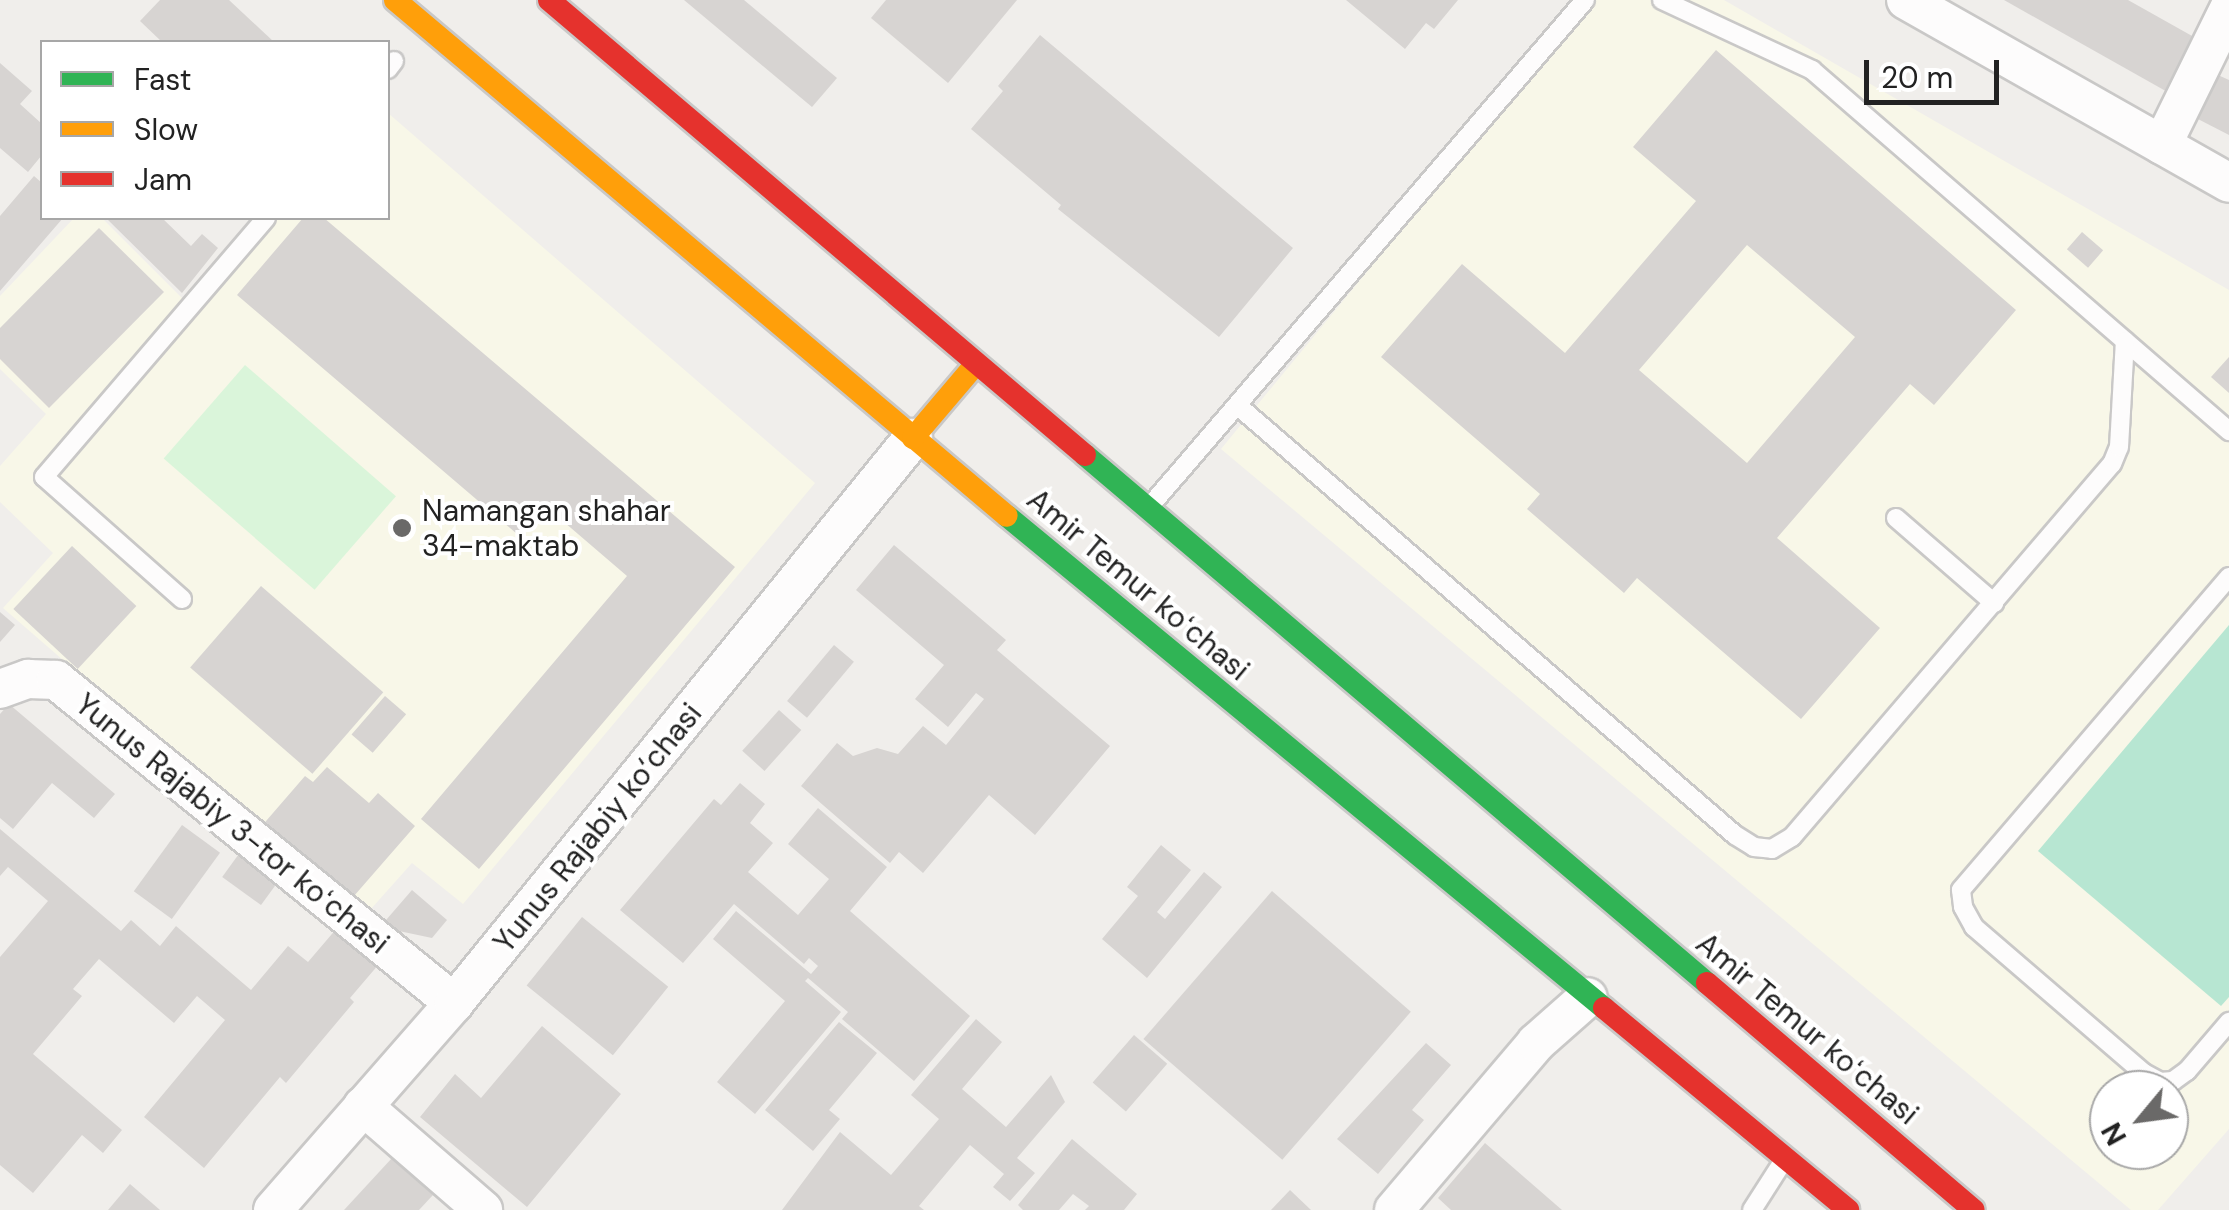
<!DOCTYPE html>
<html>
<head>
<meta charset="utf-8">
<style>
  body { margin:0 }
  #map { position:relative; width:2229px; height:1210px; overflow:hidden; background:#f0eeeb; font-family:"DM Sans",sans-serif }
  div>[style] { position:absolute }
  .education>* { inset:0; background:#f8f7e8 }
  .park>* { inset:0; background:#daf5da; transform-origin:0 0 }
  .pitch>* { inset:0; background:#b7e6d2 }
  .building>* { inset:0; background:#d7d4d2; transform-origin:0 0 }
  .roads { filter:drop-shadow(2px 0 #c9c8c7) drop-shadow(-2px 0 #c9c8c7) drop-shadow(0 2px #c9c8c7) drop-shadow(0 -2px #c9c8c7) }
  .lane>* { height:18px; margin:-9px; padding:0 9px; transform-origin:9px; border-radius:9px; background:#fdfcfc }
  .street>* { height:38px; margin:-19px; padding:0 19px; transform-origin:19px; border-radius:19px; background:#fdfcfc }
  .fast>* { height:22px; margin:-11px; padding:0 11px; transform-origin:11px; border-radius:11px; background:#30b455 }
  .slow>* { height:22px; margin:-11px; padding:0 11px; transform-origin:11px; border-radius:11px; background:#ff9f0a }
  .jam>* { height:22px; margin:-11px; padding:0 11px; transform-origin:11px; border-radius:11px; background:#e5322d }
  .dots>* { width:28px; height:28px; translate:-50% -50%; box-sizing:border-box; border:5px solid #fff; border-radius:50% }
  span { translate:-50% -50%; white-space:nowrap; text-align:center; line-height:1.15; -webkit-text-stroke:8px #fff; paint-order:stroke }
  .poi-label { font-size:30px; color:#222 }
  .left { translate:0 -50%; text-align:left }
  .street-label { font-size:30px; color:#222 }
  .legend { position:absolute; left:40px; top:40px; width:350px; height:180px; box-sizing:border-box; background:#fff; border:2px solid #a7a7a7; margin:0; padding:12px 18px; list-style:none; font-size:30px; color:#222 }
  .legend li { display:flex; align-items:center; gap:20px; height:50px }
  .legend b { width:50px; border:2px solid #a7a7a7 }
  .north { position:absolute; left:2089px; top:1070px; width:100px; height:100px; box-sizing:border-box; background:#fff; border:2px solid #a7a7a7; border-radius:50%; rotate:241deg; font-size:28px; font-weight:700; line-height:40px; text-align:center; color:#222 }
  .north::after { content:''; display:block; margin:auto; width:35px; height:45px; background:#6a6968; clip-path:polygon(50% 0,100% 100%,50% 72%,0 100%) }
  .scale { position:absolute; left:1864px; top:60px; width:135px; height:45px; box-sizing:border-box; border:5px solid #222; border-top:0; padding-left:12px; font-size:30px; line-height:35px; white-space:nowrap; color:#222; -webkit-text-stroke:8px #fff; paint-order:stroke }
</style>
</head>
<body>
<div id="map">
  <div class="education">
    <div style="clip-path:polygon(evenodd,1591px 0,1724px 0,2229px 290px,2229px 1129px,2158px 1210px,2131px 1210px,1221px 449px,1591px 0,2109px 1090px,2169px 1090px,2169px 1150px,2109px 1150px,2109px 1090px)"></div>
    <div style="clip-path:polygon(388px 113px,815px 483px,463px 904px,412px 863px,362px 919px,3px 608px,53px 553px,0 502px,0 466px,46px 414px,0 369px,0 296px,74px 218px,102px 218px,186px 302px,254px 218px,388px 218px)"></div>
  </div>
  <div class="park">
    <div style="left:245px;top:365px;width:200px;height:124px;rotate:41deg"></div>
  </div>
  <div class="pitch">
    <div style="clip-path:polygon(2229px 625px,2229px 997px,2221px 1006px,2038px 851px)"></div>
  </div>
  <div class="building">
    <div style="clip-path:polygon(160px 0,229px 0,274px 42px,162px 42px,140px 21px)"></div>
    <div style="clip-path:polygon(684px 0,744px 0,837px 78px,812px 107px)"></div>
    <div style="clip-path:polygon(886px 0,1017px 0,948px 83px,871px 18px)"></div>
    <div style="clip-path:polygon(1346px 0,1458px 0,1434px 29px,1426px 23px,1405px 49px)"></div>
    <div style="clip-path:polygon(2004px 0,2128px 0,2201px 41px,2171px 94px)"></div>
    <div style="clip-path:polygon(1040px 35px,1293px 248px,1219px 337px,1058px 209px,1061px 205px,971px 129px,1003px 91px,998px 86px)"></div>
    <div style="clip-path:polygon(evenodd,1716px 50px,2016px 310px,1934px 405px,1910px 384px,1777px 538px,1880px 628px,1801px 719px,1637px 578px,1624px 593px,1527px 509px,1540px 494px,1381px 357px,1462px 264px,1565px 353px,1696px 201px,1633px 147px,1716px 50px,1747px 245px,1855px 337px,1747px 463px,1639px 370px,1747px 245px)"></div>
    <div style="clip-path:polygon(0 63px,32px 91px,20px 104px,42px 124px,42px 155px,28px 172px,0 148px)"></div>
    <div style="clip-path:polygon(2218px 75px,2229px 80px,2229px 135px,2196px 118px)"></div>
    <div style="clip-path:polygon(34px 176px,42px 183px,42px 218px,63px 218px,0 291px,0 216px)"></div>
    <div style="clip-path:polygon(106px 218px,162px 218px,191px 246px,202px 234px,218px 248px,182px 293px)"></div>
    <div style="clip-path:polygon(303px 218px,324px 218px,735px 567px,479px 869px,421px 819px,627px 576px,543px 504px,517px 534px,237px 295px)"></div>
    <div style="clip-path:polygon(99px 228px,164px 292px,49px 408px,0 359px,0 328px)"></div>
    <div style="left:2082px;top:232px;width:28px;height:23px;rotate:41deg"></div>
    <div style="clip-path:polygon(2229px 357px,2229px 393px,2211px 377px)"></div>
    <div style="clip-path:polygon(894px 545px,1006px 640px,997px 650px,1110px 746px,1035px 835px,989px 795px,923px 873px,899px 852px,890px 863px,801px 786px,837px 743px,853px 756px,877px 748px,898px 754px,923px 726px,946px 745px,984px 699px,976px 693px,948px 727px,915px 699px,944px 665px,856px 590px)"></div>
    <div style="left:72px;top:546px;width:88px;height:86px;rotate:43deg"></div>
    <div style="left:261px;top:586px;width:162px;height:108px;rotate:41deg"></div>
    <div style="clip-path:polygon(0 612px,15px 625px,0 642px)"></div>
    <div style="left:834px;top:645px;width:26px;height:73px;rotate:40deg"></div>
    <div style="left:385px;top:696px;width:28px;height:51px;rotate:41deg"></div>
    <div style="clip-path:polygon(9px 704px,115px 794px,94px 818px,52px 783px,13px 829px,0 818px,0 714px)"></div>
    <div style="left:779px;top:710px;width:30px;height:55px;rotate:42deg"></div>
    <div style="clip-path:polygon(327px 767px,369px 803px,378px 793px,415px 826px,347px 904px,260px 828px,305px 776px,313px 782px)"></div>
    <div style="clip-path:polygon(740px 783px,765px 804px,750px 823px,773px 843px,748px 872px,798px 915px,829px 879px,788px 844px,818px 808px,887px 867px,850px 911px,970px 1016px,914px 1081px,842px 1019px,848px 1012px,808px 978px,805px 981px,841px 1012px,755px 1114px,717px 1082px,785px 1001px,713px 939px,736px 911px,811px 974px,818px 966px,809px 958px,804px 964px,734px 904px,683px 963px,620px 910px,714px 799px,721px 805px)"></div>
    <div style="left:182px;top:825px;width:47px;height:82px;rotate:36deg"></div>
    <div style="clip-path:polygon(0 829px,121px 931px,131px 920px,160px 946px,176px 926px,251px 990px,288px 946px,308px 962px,343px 921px,385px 957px,350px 998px,354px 1002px,286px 1083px,280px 1077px,204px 1168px,144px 1117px,225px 1020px,197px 996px,174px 1023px,99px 959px,73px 989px,82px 996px,33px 1054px,122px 1130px,103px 1153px,82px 1135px,33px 1193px,0 1165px,0 957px,48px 901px,8px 867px,0 876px)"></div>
    <div style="clip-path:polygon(1161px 845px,1191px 870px,1157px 912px,1165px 919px,1204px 872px,1222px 887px,1147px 978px,1102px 939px,1138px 896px,1127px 887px)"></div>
    <div style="left:241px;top:851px;width:48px;height:32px;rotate:36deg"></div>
    <div style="clip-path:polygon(412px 890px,447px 920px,432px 938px,380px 927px)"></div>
    <div style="left:1272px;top:891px;width:184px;height:196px;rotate:41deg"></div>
    <div style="left:582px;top:917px;width:111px;height:88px;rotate:39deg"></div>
    <div style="clip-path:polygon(976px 1019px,1002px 1042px,962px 1089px,1006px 1127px,1051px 1075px,1065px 1102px,1017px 1158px,1035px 1173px,1010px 1201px,993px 1187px,1004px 1174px,970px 1145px,919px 1206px,924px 1210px,782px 1210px,840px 1132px,891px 1175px,939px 1119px,911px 1095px)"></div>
    <div style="clip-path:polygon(839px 1022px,877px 1053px,829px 1110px,840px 1119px,813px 1151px,765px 1110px)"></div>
    <div style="clip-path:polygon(542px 1026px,621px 1094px,527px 1207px,420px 1117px,455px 1074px,481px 1098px)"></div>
    <div style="left:1134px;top:1035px;width:44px;height:63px;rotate:41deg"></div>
    <div style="clip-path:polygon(1426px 1043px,1451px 1065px,1412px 1110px,1424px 1120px,1378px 1174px,1337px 1139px)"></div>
    <div style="clip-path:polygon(1072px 1139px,1137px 1194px,1124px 1210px,1085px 1210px,1089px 1206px,1073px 1194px,1059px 1210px,1023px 1210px,1018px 1205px)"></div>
    <div style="clip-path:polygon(1485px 1143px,1562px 1210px,1451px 1210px,1438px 1198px)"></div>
    <div style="clip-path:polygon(392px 1158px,433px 1195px,419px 1210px,344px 1210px)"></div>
    <div style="clip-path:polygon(130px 1184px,160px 1210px,108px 1210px)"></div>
    <div style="clip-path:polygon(1290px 1190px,1311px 1210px,1271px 1210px)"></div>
  </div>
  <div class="roads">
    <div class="lane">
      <div style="left:1662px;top:0;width:166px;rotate:25deg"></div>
      <div style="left:1812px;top:70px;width:552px;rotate:40.88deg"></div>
      <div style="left:388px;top:69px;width:10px;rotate:-53deg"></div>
      <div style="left:1237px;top:405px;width:658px;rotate:40.81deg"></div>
      <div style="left:1735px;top:835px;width:22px;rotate:32deg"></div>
      <div style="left:1754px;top:847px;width:18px;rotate:6deg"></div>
      <div style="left:1772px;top:849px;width:23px;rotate:-31deg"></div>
      <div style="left:1792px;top:837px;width:491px;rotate:-49.4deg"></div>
      <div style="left:2112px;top:464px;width:18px;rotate:-68deg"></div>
      <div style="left:2119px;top:447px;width:106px;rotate:-86.8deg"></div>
      <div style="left:1150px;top:506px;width:667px;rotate:-49.31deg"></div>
      <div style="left:1896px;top:518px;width:130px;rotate:40.9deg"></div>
      <div style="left:2229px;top:577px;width:412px;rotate:130.6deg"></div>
      <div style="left:1961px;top:890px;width:17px;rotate:83deg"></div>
      <div style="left:1963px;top:907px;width:23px;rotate:61deg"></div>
      <div style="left:1974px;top:927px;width:224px;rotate:40.7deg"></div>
      <div style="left:2144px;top:1073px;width:18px;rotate:29deg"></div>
      <div style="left:2160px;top:1082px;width:13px;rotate:-4deg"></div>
      <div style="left:2173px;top:1081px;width:17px;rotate:-36deg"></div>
      <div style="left:2187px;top:1071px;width:65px;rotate:-49.4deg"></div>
      <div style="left:182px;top:599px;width:184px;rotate:-138.5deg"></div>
      <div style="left:44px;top:477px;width:341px;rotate:-49.4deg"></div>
      <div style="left:1752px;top:1210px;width:56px;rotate:-57.4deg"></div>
    </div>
    <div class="street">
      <div style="left:1906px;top:0;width:371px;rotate:29.5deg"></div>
      <div style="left:2162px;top:145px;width:152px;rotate:-63.8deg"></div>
      <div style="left:0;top:689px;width:30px;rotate:-20deg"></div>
      <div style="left:28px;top:679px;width:28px;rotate:2deg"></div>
      <div style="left:56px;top:680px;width:513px;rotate:39.06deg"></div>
      <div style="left:363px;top:1106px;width:159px;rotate:40.9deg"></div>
      <div style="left:273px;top:1210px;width:275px;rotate:-48.8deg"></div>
      <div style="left:454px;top:1003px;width:728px;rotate:-50.91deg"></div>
      <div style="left:1394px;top:1210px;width:219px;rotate:-49.6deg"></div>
      <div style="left:1536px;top:1043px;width:69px;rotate:-41.5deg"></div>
    </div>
    <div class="fast">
      <div style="left:1085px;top:455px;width:816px;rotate:40.33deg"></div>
      <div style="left:1007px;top:516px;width:774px;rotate:39.49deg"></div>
    </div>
    <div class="slow">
      <div style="left:395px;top:0;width:800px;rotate:40.14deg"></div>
      <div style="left:913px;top:438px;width:96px;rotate:-49.7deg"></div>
    </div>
    <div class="jam">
      <div style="left:549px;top:0;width:703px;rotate:40.33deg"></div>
      <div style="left:1707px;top:983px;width:350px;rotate:40.4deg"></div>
      <div style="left:1604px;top:1008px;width:317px;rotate:39.6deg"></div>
    </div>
  </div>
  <div class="dots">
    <div style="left:402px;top:528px;background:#6a6968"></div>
  </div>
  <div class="poi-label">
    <span class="left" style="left:422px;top:528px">Namangan shahar<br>34-maktab</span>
  </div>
  <div class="street-label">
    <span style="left:1138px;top:585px;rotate:40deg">Amir Temur koʻchasi</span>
    <span style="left:232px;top:824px;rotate:39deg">Yunus Rajabiy 3-tor koʻchasi</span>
    <span style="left:598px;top:828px;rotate:-51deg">Yunus Rajabiy ko‘chasi</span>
    <span style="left:1807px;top:1029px;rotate:40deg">Amir Temur koʻchasi</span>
  </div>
  <ul class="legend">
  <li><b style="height:12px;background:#30b455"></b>Fast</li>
  <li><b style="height:12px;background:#ff9f0a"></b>Slow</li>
  <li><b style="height:12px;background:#e5322d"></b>Jam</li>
  </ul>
  <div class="north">N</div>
  <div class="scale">20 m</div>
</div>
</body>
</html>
